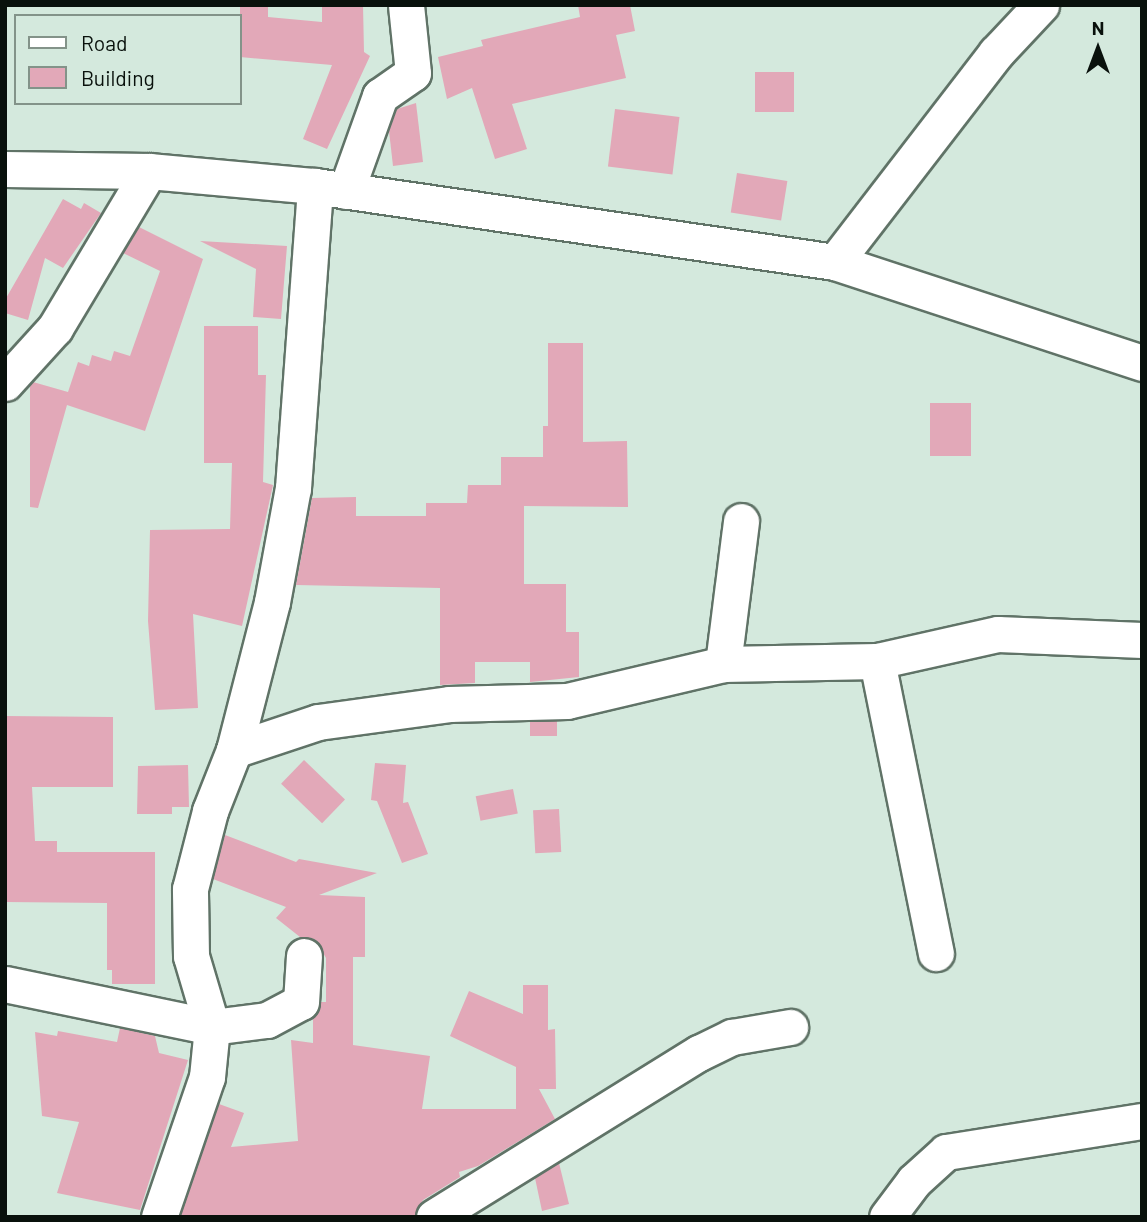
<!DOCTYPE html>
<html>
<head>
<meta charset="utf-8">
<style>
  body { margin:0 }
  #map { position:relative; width:1147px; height:1222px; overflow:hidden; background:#d4e9dd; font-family:Barlow,sans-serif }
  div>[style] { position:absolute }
  .building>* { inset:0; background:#e2a8b8; transform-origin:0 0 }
  .roads { filter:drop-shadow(2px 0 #607367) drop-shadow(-2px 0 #607367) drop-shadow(0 2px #607367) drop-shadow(0 -2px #607367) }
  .street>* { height:35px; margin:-17.5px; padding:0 17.5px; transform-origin:17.5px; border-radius:17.5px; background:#fff }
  span { translate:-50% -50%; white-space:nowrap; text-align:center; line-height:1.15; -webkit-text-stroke:5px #d4e9dd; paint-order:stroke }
  .frame { position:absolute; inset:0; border:7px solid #09110c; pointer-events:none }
  .legend { position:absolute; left:14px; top:14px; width:228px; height:91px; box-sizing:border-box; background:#d4e9dd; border:2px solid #839389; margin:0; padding:9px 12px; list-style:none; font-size:21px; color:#09110c }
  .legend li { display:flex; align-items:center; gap:14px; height:35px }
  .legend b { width:35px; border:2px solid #839389 }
  .north { position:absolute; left:1063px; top:14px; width:70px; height:70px; -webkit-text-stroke:5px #d4e9dd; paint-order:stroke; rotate:0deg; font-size:19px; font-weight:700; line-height:28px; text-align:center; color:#09110c }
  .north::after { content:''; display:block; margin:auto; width:24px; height:32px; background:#09110c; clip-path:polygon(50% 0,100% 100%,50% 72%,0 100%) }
</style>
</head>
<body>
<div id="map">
  <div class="building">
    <div style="clip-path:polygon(240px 5px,268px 5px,268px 17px,322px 22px,322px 5px,363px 5px,364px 52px,370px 56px,327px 149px,303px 139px,332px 65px,240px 57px)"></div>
    <div style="clip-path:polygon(578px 5px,630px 5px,635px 31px,616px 35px,626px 78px,512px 104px,527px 149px,495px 159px,472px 88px,447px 99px,438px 57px,483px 46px,481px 40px,580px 17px)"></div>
    <div style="left:794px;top:72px;width:40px;height:39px;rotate:90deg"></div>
    <div style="clip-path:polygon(416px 103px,423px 162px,393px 166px,389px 131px,397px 109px)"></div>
    <div style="left:615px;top:109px;width:65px;height:58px;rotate:7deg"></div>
    <div style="left:737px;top:173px;width:51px;height:40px;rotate:9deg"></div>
    <div style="clip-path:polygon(63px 199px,81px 209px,84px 203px,101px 213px,63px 268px,45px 258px,28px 320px,5px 313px,5px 300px)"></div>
    <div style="clip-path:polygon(139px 227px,203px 259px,145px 431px,67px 405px,38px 508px,30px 507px,30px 386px,33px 382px,68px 392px,78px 362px,89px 366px,92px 355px,111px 361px,114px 351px,130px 356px,160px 271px,123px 253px)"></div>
    <div style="clip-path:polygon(200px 241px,287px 246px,281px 319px,253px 317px,256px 269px)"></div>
    <div style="clip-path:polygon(204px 326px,258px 326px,258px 375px,266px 375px,263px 482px,273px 485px,242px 626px,193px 614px,198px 708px,155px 710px,148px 621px,150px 530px,230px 529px,232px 463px,204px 463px)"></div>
    <div style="clip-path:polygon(548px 343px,583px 343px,583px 442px,627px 441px,628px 507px,524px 506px,524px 584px,566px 584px,566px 632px,579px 632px,579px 677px,530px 682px,530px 662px,475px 662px,475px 683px,440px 685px,440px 588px,296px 585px,312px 498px,356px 497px,356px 516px,426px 516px,426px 503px,467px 503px,468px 485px,501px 485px,501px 457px,543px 457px,543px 426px,548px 426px)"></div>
    <div style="left:930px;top:403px;width:41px;height:53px"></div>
    <div style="clip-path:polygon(5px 716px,113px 717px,113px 787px,32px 787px,35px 841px,57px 841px,57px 852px,155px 852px,155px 984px,112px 984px,112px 970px,107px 970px,107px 903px,5px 902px)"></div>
    <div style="left:557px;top:721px;width:15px;height:27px;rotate:90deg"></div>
    <div style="left:304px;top:760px;width:57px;height:33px;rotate:44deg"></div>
    <div style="clip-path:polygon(375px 763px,406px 765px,403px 803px,408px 802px,428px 854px,402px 863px,377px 801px,371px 800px)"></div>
    <div style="clip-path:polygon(188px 765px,189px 807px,172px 807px,172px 814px,137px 814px,138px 766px)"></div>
    <div style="left:513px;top:789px;width:25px;height:38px;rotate:79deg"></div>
    <div style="left:559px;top:809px;width:43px;height:26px;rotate:87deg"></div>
    <div style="clip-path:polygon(225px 835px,296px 862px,299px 859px,377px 873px,319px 895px,365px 897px,365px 957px,353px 957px,353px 1045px,430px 1056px,422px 1109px,516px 1109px,516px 1067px,450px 1036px,469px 991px,523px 1014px,523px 985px,548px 985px,548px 1030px,555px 1029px,556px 1089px,539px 1089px,555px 1119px,478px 1166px,459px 1172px,460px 1177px,423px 1200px,414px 1217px,180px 1217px,219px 1104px,244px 1113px,231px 1147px,298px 1141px,291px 1040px,313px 1043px,313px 1017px,321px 1002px,326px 1002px,326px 958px,316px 940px,300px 937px,276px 918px,286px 907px,213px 879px)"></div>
    <div style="clip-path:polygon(120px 1028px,155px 1036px,159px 1053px,188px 1060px,140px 1210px,57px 1193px,79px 1122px,42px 1116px,35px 1032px,57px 1036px,58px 1031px,117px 1042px)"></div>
    <div style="clip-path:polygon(559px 1163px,569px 1204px,542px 1211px,535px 1178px)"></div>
  </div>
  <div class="roads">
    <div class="street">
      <div style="left:5px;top:169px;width:144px;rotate:0.8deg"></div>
      <div style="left:149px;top:171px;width:167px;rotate:5.2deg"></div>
      <div style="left:315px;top:186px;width:526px;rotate:8.32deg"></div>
      <div style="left:835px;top:262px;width:323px;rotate:18.2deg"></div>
      <div style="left:346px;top:191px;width:101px;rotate:-70.3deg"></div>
      <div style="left:380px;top:96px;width:40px;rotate:-34.9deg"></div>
      <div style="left:413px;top:73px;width:68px;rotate:-95.9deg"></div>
      <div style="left:835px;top:262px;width:264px;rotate:-52.4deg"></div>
      <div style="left:996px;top:53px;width:66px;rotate:-46.8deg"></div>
      <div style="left:5px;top:383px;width:74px;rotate:-47.7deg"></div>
      <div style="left:55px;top:328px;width:183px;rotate:-59.1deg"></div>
      <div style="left:877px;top:661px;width:298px;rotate:78.6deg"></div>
      <div style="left:723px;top:664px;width:144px;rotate:-82.8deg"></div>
      <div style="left:234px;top:750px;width:89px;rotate:-18.4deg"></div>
      <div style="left:318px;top:722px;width:132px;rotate:-7.8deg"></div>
      <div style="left:449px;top:704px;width:118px;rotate:-1.5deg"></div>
      <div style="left:567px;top:701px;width:160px;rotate:-13.3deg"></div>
      <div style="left:723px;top:664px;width:154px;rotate:-1.1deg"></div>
      <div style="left:877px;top:661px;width:124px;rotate:-12.6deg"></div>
      <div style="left:998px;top:634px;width:144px;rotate:2.4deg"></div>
      <div style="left:5px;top:984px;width:211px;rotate:11.7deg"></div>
      <div style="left:212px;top:1027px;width:55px;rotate:-7.3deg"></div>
      <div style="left:267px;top:1020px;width:38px;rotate:-28deg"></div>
      <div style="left:301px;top:1002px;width:46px;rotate:-86.3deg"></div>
      <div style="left:159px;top:1217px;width:148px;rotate:-71.1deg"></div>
      <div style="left:207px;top:1077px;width:50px;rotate:-84.3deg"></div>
      <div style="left:212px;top:1027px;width:74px;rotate:-106.5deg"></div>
      <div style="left:191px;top:956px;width:67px;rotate:-90.9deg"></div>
      <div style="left:190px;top:889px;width:81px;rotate:-75.6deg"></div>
      <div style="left:210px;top:811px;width:66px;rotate:-68.5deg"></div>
      <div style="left:234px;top:750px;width:153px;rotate:-75.6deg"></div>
      <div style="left:272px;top:602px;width:116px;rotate:-79.6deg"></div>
      <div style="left:293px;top:488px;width:303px;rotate:-85.8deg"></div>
      <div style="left:434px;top:1217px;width:312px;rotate:-31.8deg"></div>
      <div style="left:699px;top:1053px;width:37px;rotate:-26deg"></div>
      <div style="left:732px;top:1037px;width:59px;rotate:-9.8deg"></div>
      <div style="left:887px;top:1217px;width:45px;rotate:-53.1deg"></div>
      <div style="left:914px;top:1181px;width:43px;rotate:-42.2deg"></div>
      <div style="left:946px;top:1152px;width:198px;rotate:-9deg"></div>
    </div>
  </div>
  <div class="frame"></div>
  <ul class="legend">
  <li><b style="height:9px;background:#fff"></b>Road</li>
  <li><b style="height:19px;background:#e2a8b8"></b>Building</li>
  </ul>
  <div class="north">N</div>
</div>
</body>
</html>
